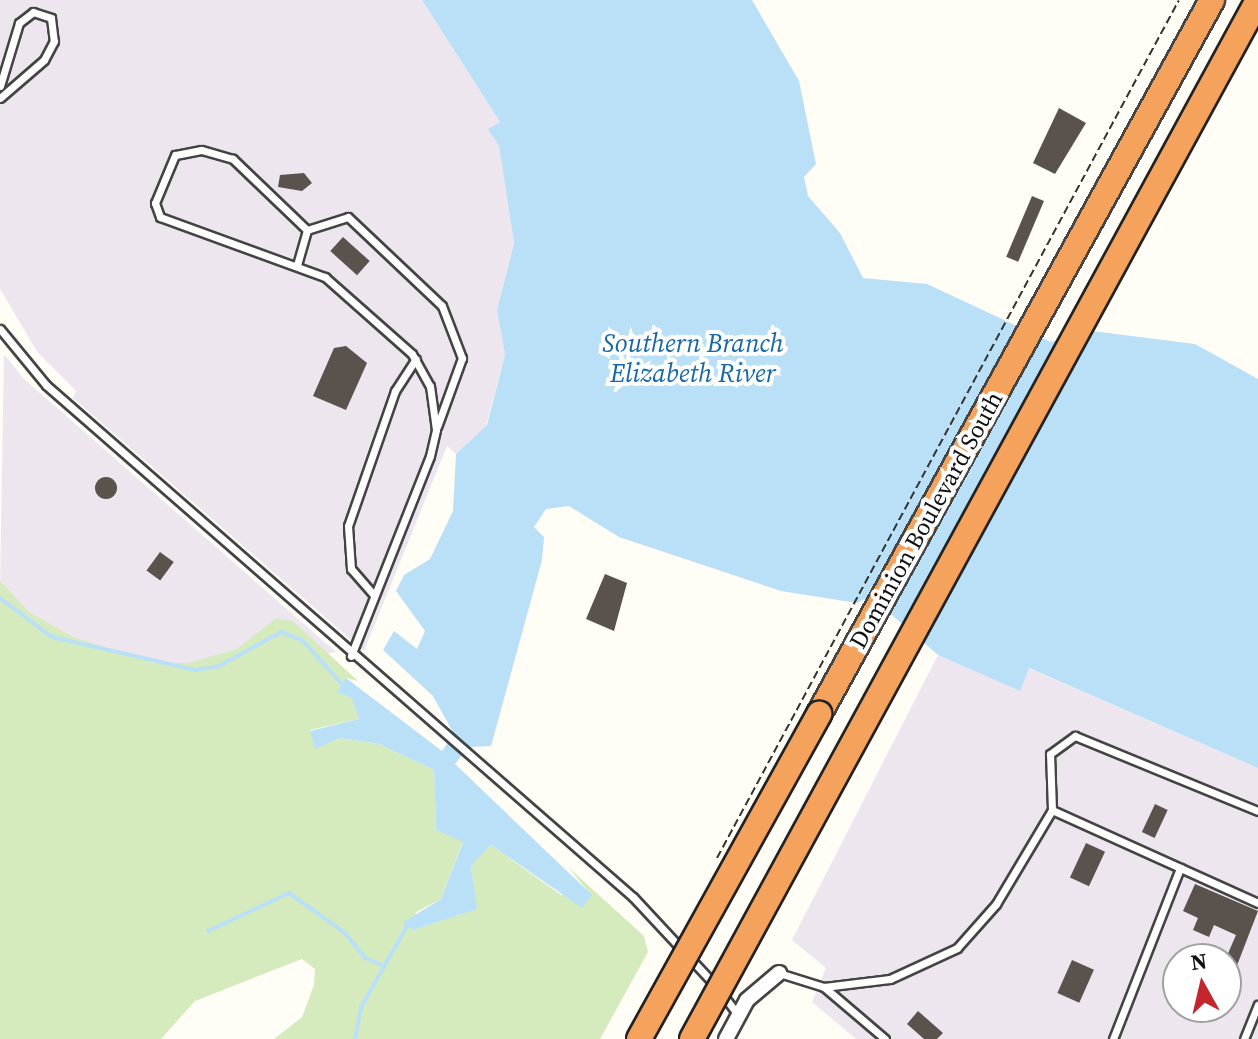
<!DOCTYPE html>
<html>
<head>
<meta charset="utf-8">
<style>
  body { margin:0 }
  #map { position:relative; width:1258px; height:1039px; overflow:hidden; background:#fffdf5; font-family:"Source Serif 4",serif }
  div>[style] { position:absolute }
  .industrial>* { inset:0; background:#eee6ef }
  .green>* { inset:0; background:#d5ebbd }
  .water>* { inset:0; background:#b9e0f7 }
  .stream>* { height:4px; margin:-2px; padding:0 2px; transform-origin:2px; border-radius:2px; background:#b9e0f7 }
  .building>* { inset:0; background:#5a524d; transform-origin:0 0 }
  .round { border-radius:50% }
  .roads { filter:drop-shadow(2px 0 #444) drop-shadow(-2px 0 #444) drop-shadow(0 2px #444) drop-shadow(0 -2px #444) }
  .lane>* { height:7px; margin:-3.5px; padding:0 3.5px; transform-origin:3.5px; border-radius:3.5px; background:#fff }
  .street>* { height:14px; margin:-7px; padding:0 7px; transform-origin:7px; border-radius:7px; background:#fff }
  .highway>* { height:24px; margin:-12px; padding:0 12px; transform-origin:12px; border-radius:12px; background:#f5a25d }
  .path-bridge>* { height:2px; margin-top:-1px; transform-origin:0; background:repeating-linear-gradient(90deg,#333 0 8px,transparent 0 12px) }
  .bridges { filter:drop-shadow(2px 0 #222) drop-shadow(-2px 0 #222) drop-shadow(0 2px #222) drop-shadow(0 -2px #222) }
  .highway-bridge>* { height:24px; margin:-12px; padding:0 12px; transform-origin:12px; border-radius:12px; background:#f5a25d }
  span { translate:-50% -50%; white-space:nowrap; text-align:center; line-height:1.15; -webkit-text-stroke:8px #fff; paint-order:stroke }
  .street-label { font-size:24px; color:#111 }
  .water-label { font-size:26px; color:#1768a6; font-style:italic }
  .north { position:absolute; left:1162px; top:943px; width:80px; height:80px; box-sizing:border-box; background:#fff; border:2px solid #a0a0a0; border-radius:50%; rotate:352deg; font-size:22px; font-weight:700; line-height:32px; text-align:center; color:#111 }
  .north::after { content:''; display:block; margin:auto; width:28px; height:36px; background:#c4262e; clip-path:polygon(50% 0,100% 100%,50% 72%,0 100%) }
</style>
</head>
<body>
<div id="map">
  <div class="industrial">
    <div style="clip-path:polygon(0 0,422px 0,500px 122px,489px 129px,499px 146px,514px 243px,497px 310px,505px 355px,486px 426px,456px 454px,447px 446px,364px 651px,73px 398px,76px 391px,38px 353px,0 289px)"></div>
    <div style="clip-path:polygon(4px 354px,24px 379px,336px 652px,195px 670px,52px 637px,0 587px)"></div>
    <div style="clip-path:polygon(evenodd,938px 655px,1020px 690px,1028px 668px,1258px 768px,1258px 1039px,856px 1039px,812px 1002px,826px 968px,792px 940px,938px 655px,1178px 959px,1226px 959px,1226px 1007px,1178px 1007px,1178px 959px)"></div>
  </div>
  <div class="green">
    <div style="clip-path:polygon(0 581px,29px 612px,73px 637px,154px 663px,188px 663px,237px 649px,276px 618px,293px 621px,358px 681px,346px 678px,359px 719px,310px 730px,315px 748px,340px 738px,379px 744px,434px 770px,436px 830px,463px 841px,441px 899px,416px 912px,413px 930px,476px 909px,471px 865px,491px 845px,561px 895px,591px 895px,568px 867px,644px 936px,648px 952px,600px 1039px,274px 1039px,302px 1017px,314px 985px,315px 969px,302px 959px,195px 1001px,161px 1039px,0 1039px)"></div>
  </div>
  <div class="water">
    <div style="clip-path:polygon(422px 0,752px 0,799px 81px,816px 164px,804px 177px,808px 196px,840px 233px,863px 278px,927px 284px,1051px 342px,1084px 330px,1195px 344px,1258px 379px,1258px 768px,1029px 668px,1020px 691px,938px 655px,870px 596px,857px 603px,781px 591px,619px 537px,569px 506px,546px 509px,534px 527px,544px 537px,542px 560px,491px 746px,469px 747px,455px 764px,592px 895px,582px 908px,491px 845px,471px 866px,477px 909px,413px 930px,402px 923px,441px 899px,463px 842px,436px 830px,434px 770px,379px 744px,340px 738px,315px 749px,310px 731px,359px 719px,352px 698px,337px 692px,346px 678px,442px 751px,454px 734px,433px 696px,383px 650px,394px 631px,417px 649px,425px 631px,396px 591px,404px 575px,430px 559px,453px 511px,456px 454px,487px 425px,505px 355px,497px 310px,514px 243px,499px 146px,488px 129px,500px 122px)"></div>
  </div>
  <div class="stream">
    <div style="left:0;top:598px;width:65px;rotate:36.9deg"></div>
    <div style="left:52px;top:637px;width:147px;rotate:13deg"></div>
    <div style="left:195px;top:670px;width:24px;rotate:-9deg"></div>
    <div style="left:219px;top:666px;width:71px;rotate:-28.7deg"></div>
    <div style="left:281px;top:632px;width:22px;rotate:21deg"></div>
    <div style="left:302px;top:640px;width:59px;rotate:47.7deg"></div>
    <div style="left:208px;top:931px;width:89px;rotate:-25.1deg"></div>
    <div style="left:289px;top:893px;width:69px;rotate:35.5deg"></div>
    <div style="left:345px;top:933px;width:32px;rotate:51deg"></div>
    <div style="left:365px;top:958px;width:21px;rotate:23deg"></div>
    <div style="left:355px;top:1039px;width:33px;rotate:-79deg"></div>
    <div style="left:361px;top:1007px;width:93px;rotate:-60.4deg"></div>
  </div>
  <div class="building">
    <div style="clip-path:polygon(1059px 108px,1086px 123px,1055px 174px,1033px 163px)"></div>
    <div style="clip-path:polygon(304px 173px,312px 183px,302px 191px,278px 187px,280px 175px)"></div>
    <div style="left:1032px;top:196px;width:13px;height:66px;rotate:23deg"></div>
    <div style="left:343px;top:237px;width:36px;height:19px;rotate:42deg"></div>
    <div style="clip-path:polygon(346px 346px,367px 363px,346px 410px,313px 396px,334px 348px)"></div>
    <div class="round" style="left:95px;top:477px;width:22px;height:22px"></div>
    <div style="left:160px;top:552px;width:17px;height:23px;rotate:36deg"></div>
    <div style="clip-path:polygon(605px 574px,627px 583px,614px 631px,586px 619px)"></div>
    <div style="left:1155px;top:804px;width:14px;height:31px;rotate:25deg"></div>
    <div style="left:1086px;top:843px;width:21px;height:38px;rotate:25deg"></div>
    <div style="clip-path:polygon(1195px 884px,1258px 911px,1236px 968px,1226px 958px,1236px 935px,1214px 925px,1209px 937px,1193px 930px,1198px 918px,1183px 911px)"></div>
    <div style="left:1072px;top:960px;width:24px;height:36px;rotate:24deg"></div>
    <div style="clip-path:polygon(918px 1011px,943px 1033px,937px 1039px,924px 1039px,907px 1024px)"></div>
  </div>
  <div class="roads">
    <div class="lane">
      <div style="left:0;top:86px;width:66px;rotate:-73.2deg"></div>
      <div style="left:19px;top:23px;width:18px;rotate:-38deg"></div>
      <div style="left:33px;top:12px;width:19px;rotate:18deg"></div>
      <div style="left:51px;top:18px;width:23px;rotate:83deg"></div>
      <div style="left:54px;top:41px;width:21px;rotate:118deg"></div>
      <div style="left:44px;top:60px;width:58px;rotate:139.2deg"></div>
      <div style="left:307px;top:230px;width:43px;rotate:-17.6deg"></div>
      <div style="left:348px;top:217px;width:129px;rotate:43.4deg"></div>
      <div style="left:442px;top:306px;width:56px;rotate:69deg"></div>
      <div style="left:462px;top:358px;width:73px;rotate:109.9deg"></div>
      <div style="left:297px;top:265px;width:36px;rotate:-74deg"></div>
      <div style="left:307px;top:230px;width:103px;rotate:-136.2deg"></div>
      <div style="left:233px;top:159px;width:33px;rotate:-164deg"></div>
      <div style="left:201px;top:150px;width:26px;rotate:169deg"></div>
      <div style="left:175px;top:155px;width:52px;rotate:112.6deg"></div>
      <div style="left:155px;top:203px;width:15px;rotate:70deg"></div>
      <div style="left:160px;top:217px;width:176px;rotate:20deg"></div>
      <div style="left:325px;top:277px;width:116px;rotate:41.5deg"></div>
      <div style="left:412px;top:354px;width:37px;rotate:61deg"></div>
      <div style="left:430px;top:386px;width:44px;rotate:82.2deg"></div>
      <div style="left:436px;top:430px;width:27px;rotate:103deg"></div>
      <div style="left:430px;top:456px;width:215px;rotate:111.6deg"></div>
      <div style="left:0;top:329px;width:72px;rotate:50.6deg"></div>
      <div style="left:46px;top:385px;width:779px;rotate:41.1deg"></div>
      <div style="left:633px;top:897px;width:120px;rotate:47deg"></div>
      <div style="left:373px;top:594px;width:33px;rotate:-131deg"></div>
      <div style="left:351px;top:569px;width:43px;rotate:-94deg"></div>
      <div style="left:348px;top:526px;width:143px;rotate:-70.8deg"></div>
      <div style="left:395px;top:391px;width:38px;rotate:-57deg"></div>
      <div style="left:1052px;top:810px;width:56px;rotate:-92deg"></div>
      <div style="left:1050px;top:754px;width:31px;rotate:-36deg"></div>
      <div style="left:1075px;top:736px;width:198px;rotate:22.3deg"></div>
      <div style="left:779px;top:973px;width:47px;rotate:17.3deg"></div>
      <div style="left:824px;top:987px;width:80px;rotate:40.4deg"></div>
      <div style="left:824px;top:987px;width:66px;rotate:-6.9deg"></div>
      <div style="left:890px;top:979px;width:74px;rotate:-24.8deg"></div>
      <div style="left:957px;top:948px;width:59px;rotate:-48.4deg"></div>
      <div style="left:996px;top:904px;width:109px;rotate:-59.2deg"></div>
      <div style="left:1052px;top:810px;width:226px;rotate:24.3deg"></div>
      <div style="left:723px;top:995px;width:25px;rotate:53deg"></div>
      <div style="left:1113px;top:1039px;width:184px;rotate:-68.6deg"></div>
      <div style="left:1244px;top:1039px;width:37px;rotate:-68deg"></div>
    </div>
    <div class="street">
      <div style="left:726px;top:1039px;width:44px;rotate:-61.7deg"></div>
      <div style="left:747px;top:1000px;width:42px;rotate:-40.2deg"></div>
    </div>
    <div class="highway">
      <div style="left:819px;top:714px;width:815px;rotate:-61.17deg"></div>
    </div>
  </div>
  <div class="path-bridge">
    <div style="left:717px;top:858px;width:974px;rotate:-61.7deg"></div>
  </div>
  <div class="bridges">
    <div class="highway-bridge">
      <div style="left:639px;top:1039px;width:372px;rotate:-61deg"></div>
      <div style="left:692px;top:1039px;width:1183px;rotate:-61.42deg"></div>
    </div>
  </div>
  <div class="street-label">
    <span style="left:926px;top:520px;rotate:-61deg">Dominion Boulevard South</span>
  </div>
  <div class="water-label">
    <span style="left:693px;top:359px">Southern Branch<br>Elizabeth River</span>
  </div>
  <div class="north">N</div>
</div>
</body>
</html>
